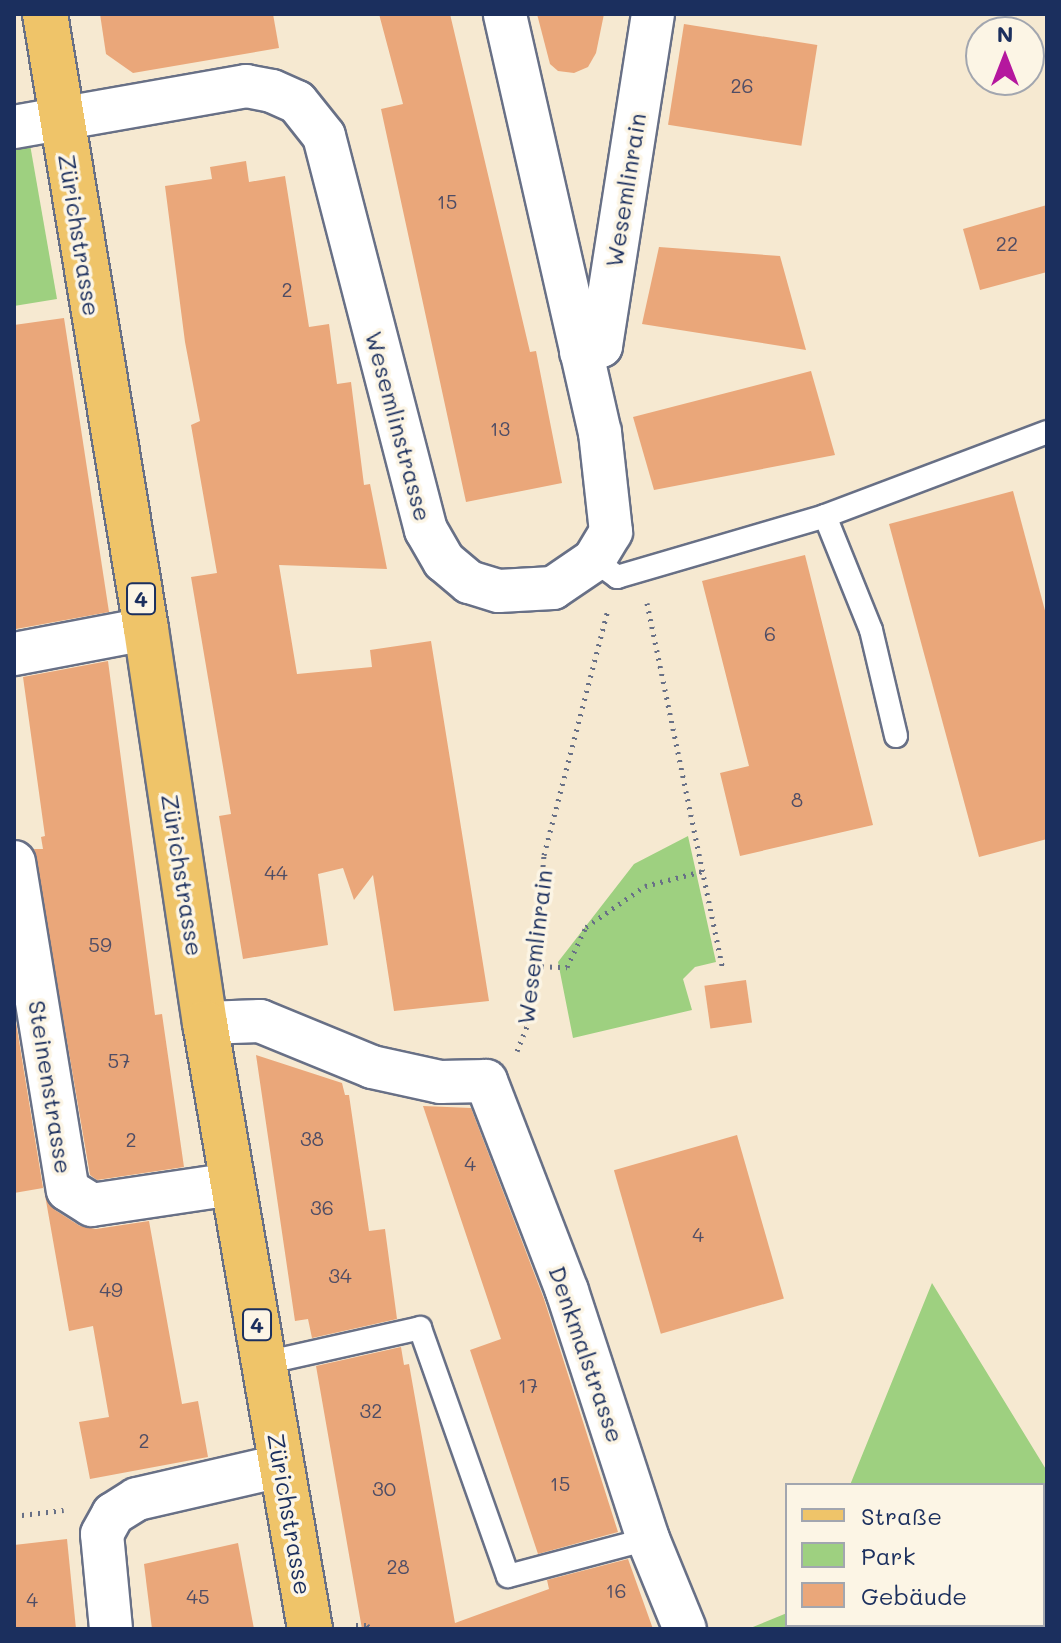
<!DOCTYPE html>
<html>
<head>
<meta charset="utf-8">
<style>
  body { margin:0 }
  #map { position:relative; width:1061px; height:1643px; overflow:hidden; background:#f6e9d1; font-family:Mali,sans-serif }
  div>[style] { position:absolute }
  .green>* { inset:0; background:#9ed080 }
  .building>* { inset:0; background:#eaa77a; transform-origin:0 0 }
  .path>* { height:5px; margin-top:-2.5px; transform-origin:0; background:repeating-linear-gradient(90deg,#687086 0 2px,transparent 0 8px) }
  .roads { filter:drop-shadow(2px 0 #687086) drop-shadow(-2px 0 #687086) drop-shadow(0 2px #687086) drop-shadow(0 -2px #687086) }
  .lane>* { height:22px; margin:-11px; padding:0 11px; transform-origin:11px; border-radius:11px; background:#fff }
  .street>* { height:42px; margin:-21px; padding:0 21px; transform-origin:21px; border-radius:21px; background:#fff }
  .primary>* { height:44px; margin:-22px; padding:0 22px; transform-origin:22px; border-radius:22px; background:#efc469 }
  span { translate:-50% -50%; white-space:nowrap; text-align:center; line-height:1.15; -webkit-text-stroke:7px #fcf5e5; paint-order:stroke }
  .number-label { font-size:20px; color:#4f4d65 }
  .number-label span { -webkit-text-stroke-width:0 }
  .shield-label span { padding:2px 6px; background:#fcf5e5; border:2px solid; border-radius:6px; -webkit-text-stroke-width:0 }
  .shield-label { font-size:22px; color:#1b2f5e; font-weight:700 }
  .street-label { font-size:24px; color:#1b2f5e }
  .frame { position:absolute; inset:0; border:16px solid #1b2f5e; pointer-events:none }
  .legend { position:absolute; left:785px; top:1483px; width:260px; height:144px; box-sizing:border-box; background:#fcf5e5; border:2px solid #a2a6af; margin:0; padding:10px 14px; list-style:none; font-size:24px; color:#1b2f5e }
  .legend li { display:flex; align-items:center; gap:16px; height:40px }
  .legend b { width:40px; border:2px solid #a2a6af }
  .north { position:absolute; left:965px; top:16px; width:80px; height:80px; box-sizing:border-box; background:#fcf5e5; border:2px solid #a2a6af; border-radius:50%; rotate:0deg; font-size:22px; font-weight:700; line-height:32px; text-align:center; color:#1b2f5e }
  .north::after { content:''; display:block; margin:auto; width:28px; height:36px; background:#b5179e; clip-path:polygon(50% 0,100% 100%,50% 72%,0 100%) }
</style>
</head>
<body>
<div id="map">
  <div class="green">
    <div style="clip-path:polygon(28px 133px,57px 299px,14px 306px,14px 135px)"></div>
    <div style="clip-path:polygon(688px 836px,716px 962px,695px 967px,683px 979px,692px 1010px,573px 1038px,558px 962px,634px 864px)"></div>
    <div style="clip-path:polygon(932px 1283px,1047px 1471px,1047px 1629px,748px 1629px,787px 1613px,787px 1625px,1043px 1625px,1043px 1485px,850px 1485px)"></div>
  </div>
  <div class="building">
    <div style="clip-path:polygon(100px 14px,273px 14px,279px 48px,133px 73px,106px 54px)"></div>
    <div style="clip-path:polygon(379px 14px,450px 14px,530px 352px,536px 351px,562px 483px,466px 502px,381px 109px,403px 104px)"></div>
    <div style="clip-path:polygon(537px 14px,604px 14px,596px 53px,588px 67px,574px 73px,558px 71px,550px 64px)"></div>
    <div style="left:684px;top:24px;width:135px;height:102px;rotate:9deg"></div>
    <div style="clip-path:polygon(246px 161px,249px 182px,285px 176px,309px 327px,329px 324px,337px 384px,351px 382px,364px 485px,370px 484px,387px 569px,279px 565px,297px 674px,372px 667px,370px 650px,431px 641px,489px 1001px,394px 1011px,373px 875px,354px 900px,343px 868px,318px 874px,328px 945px,243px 959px,219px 816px,231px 814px,191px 577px,217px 573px,191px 425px,200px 421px,185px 342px,165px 186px,212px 179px,210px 167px)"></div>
    <div style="clip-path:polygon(1047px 205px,1047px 272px,980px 290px,963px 229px)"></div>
    <div style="clip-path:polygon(659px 247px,780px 256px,806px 350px,642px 324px)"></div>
    <div style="clip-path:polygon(64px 318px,109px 612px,16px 629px,14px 325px)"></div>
    <div style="clip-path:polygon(811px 371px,835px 455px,654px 490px,633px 417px)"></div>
    <div style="clip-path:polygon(1013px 491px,1047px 618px,1047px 839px,979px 857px,889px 524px)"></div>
    <div style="clip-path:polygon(805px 555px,873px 825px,740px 856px,720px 773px,749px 766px,702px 581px)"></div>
    <div style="clip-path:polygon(108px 661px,155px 1015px,162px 1014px,184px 1167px,97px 1180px,90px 1175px,34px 849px,43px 849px,41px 837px,45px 836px,23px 677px)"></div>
    <div style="left:746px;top:980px;width:43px;height:42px;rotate:82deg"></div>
    <div style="clip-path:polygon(14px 1010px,43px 1188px,14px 1193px)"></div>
    <div style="clip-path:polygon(256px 1055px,342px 1083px,345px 1095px,349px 1095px,369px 1231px,385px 1229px,397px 1319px,312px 1338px,308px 1319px,295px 1321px)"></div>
    <div style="clip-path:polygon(423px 1106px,471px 1108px,544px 1299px,618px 1532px,538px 1554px,470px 1350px,501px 1339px)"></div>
    <div style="left:737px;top:1135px;width:170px;height:128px;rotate:74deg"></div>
    <div style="clip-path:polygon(45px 1195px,55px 1210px,80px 1226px,96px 1229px,149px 1221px,182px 1404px,198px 1401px,208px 1457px,90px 1479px,79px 1422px,109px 1417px,93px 1326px,69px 1331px)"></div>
    <div style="clip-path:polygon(401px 1347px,404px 1365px,409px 1364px,455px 1623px,549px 1589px,547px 1580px,628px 1559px,653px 1629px,362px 1629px,316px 1366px)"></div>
    <div style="clip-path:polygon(67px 1539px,76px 1629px,14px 1629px,14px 1545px)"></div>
    <div style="clip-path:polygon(238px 1543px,254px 1629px,152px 1629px,144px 1564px)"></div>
  </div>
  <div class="path">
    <div style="left:647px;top:603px;width:374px;rotate:78.3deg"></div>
    <div style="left:534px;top:966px;width:33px;rotate:2deg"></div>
    <div style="left:567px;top:967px;width:44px;rotate:-64.6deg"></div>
    <div style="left:586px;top:927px;width:72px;rotate:-34.8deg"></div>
    <div style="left:645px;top:886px;width:60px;rotate:-14.5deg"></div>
    <div style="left:517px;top:1051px;width:35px;rotate:-68deg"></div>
    <div style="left:530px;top:1018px;width:164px;rotate:-85.1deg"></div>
    <div style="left:544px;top:855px;width:254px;rotate:-75.4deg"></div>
    <div style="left:14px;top:1516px;width:50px;rotate:-6.8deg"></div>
    <div style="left:356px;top:1625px;width:11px"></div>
    <div style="left:367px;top:1625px;width:5px;rotate:53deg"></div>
    <div style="left:878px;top:1629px;width:4px;rotate:-63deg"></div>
  </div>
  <div class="roads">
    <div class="lane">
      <div style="left:825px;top:516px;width:123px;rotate:68deg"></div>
      <div style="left:871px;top:630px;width:109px;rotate:76.7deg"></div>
      <div style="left:594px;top:560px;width:29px;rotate:36deg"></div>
      <div style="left:617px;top:577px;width:217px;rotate:-16.3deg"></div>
      <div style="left:825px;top:516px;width:237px;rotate:-20.7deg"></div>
      <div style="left:264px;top:1363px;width:160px;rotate:-12.6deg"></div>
      <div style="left:420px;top:1328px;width:263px;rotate:70.5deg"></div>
      <div style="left:508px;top:1576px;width:145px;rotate:-14.8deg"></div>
    </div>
    <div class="street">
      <div style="left:14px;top:127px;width:236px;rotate:-10deg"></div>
      <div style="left:246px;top:86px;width:26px;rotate:11deg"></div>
      <div style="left:272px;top:91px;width:27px;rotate:24deg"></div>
      <div style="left:297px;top:102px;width:43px;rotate:51.5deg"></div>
      <div style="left:324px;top:136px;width:407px;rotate:75.5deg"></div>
      <div style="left:426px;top:530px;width:36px;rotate:60deg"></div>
      <div style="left:444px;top:561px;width:33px;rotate:40deg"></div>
      <div style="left:469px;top:582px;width:31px;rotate:17deg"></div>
      <div style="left:499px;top:591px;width:54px;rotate:-3.2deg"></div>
      <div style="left:553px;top:588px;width:50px;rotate:-34.3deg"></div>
      <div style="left:594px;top:560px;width:33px;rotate:-59deg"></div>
      <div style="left:611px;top:532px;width:100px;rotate:-96.3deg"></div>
      <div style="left:600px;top:433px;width:430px;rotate:-102.8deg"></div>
      <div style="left:581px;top:352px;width:21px;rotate:-17deg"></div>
      <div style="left:601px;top:346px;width:336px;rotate:-81.1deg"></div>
      <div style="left:14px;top:654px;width:134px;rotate:-10.7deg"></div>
      <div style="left:14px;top:862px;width:332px;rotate:80.7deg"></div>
      <div style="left:68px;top:1190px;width:28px;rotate:32deg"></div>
      <div style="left:92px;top:1205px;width:143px;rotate:-8.5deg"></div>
      <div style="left:205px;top:1023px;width:55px;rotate:-2.1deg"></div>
      <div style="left:260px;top:1021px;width:121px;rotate:22.3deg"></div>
      <div style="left:372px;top:1067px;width:70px;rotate:12.4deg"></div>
      <div style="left:440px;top:1082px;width:46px;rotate:-1.2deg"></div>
      <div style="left:486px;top:1081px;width:225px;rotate:68.9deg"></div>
      <div style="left:567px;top:1291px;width:261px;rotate:71.9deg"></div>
      <div style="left:648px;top:1539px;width:97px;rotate:67.7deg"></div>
      <div style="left:111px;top:1629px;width:95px;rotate:-95.4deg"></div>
      <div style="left:102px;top:1534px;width:23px;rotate:-61deg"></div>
      <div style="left:113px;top:1514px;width:28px;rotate:-32deg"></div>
      <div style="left:137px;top:1499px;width:147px;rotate:-13deg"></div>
    </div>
    <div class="primary">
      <div style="left:45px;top:14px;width:623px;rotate:80.67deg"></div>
      <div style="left:146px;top:629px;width:398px;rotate:81.5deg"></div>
      <div style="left:205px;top:1023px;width:615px;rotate:80.17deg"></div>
    </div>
  </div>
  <div class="number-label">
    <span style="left:742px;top:85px">26</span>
    <span style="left:447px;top:201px">15</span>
    <span style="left:1007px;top:243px">22</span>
    <span style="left:287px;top:289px">2</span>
    <span style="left:500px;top:428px">13</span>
    <span style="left:770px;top:633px">6</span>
    <span style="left:797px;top:799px">8</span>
    <span style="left:276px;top:872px">44</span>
    <span style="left:100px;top:944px">59</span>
    <span style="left:119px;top:1060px">57</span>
    <span style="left:312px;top:1138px">38</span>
    <span style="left:131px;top:1139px">2</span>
    <span style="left:470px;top:1163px">4</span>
    <span style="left:322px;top:1207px">36</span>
    <span style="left:698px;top:1234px">4</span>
    <span style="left:340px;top:1275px">34</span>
    <span style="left:111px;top:1289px">49</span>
    <span style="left:528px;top:1385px">17</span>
    <span style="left:371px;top:1410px">32</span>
    <span style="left:144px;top:1440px">2</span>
    <span style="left:560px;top:1483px">15</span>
    <span style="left:384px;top:1488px">30</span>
    <span style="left:398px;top:1566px">28</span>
    <span style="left:616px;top:1590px">16</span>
    <span style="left:198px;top:1596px">45</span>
    <span style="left:32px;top:1599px">4</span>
  </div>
  <div class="shield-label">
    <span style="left:141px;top:599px">4</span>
    <span style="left:257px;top:1325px">4</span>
  </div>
  <div class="street-label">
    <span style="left:625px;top:190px;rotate:-81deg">Wesemlinrain</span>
    <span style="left:80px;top:235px;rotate:81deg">Zürichstrasse</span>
    <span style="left:399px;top:426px;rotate:75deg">Wesemlinstrasse</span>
    <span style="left:183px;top:875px;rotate:81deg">Zürichstrasse</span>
    <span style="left:534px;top:947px;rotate:-83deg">Wesemlinrain</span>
    <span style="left:51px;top:1087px;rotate:81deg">Steinenstrasse</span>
    <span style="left:587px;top:1354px;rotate:71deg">Denkmalstrasse</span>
    <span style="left:290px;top:1514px;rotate:80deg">Zürichstrasse</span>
  </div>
  <div class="frame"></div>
  <ul class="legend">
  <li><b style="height:10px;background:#efc469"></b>Straße</li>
  <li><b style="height:22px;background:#9ed080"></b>Park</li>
  <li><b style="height:22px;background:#eaa77a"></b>Gebäude</li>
  </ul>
  <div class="north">N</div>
</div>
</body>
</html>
